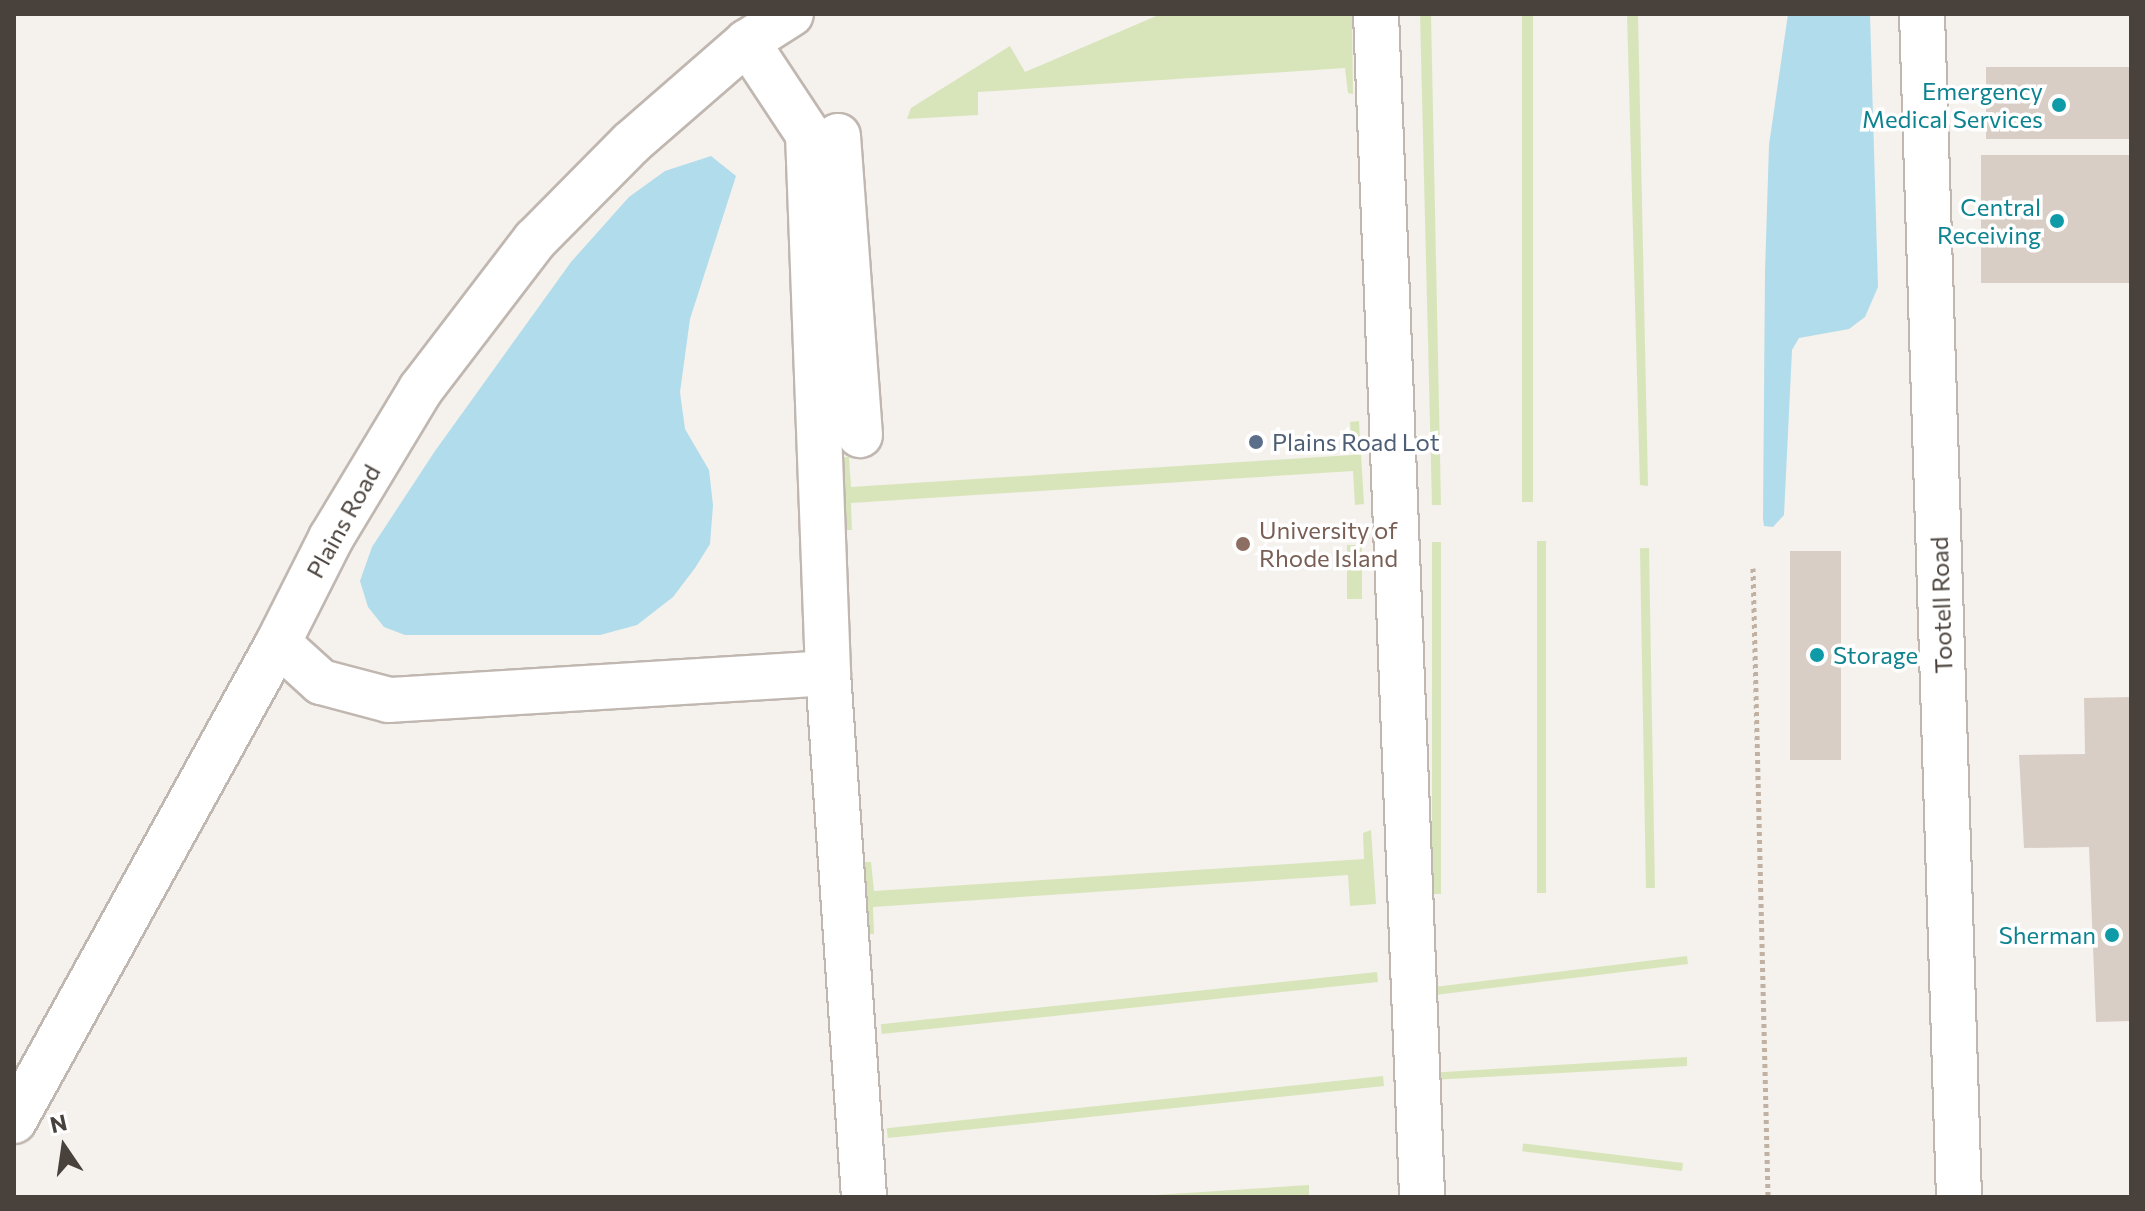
<!DOCTYPE html>
<html>
<head>
<meta charset="utf-8">
<style>
  body { margin:0 }
  #map { position:relative; width:2145px; height:1211px; overflow:hidden; background:#f5f1ed; font-family:Commissioner,sans-serif }
  div>[style] { position:absolute }
  .green>* { inset:0; background:#d8e5ba; transform-origin:0 0 }
  .water>* { inset:0; background:#b0dceb }
  .building>* { inset:0; background:#d9cec6; transform-origin:0 0 }
  .path>* { height:5px; margin-top:-2.5px; transform-origin:0; background:repeating-linear-gradient(90deg,#c0b1a2 0 4px,transparent 0 8px) }
  .roads { filter:drop-shadow(2px 0 #c0b7b0) drop-shadow(-2px 0 #c0b7b0) drop-shadow(0 2px #c0b7b0) drop-shadow(0 -2px #c0b7b0) }
  .minor>* { height:44px; margin:-22px; padding:0 22px; transform-origin:22px; border-radius:22px; background:#fff }
  .dots>* { width:22px; height:22px; translate:-50% -50%; box-sizing:border-box; border:4px solid #fff; border-radius:50% }
  span { translate:-50% -50%; white-space:nowrap; text-align:center; line-height:1.15; -webkit-text-stroke:7px #fff; paint-order:stroke }
  .culture-label { font-size:24px; color:#0d838f }
  .right { translate:-100% -50%; text-align:right }
  .left { translate:0 -50%; text-align:left }
  .service-label { font-size:24px; color:#4e5e75 }
  .street-label { font-size:24px; color:#49413b }
  .education-label { font-size:24px; color:#785e54 }
  .frame { position:absolute; inset:0; border:16px solid #49413b; pointer-events:none }
  .north { position:absolute; left:24px; top:1107px; width:80px; height:80px; -webkit-text-stroke:6px #fff; paint-order:stroke; rotate:347deg; font-size:22px; font-weight:700; line-height:32px; text-align:center; color:#49413b }
  .north::after { content:''; display:block; margin:auto; width:28px; height:36px; background:#49413b; clip-path:polygon(50% 0,100% 100%,50% 72%,0 100%) }
</style>
</head>
<body>
<div id="map">
  <div class="green">
    <div style="clip-path:polygon(1161px 14px,1352px 14px,1353px 94px,1348px 93px,1345px 68px,978px 92px,978px 115px,907px 119px,911px 108px,1010px 46px,1025px 72px)"></div>
    <div style="clip-path:polygon(1420px 14px,1431px 14px,1441px 505px,1432px 505px)"></div>
    <div style="left:1522px;top:14px;width:11px;height:488px"></div>
    <div style="clip-path:polygon(1627px 14px,1638px 14px,1648px 486px,1640px 485px)"></div>
    <div style="clip-path:polygon(1359px 421px,1364px 504px,1355px 505px,1353px 471px,851px 503px,852px 530px,844px 530px,840px 457px,849px 457px,851px 487px,1352px 455px,1350px 422px)"></div>
    <div style="left:1537px;top:541px;width:9px;height:352px"></div>
    <div style="left:1432px;top:542px;width:9px;height:352px"></div>
    <div style="left:1347px;top:545px;width:15px;height:54px"></div>
    <div style="left:1649px;top:548px;width:340px;height:9px;rotate:89deg"></div>
    <div style="clip-path:polygon(1371px 830px,1376px 904px,1350px 906px,1348px 875px,873px 907px,874px 934px,867px 934px,863px 862px,871px 862px,874px 891px,1364px 859px,1363px 833px)"></div>
    <div style="left:1687px;top:956px;width:8px;height:259px;rotate:83deg"></div>
    <div style="left:1377px;top:972px;width:10px;height:499px;rotate:84deg"></div>
    <div style="clip-path:polygon(1687px 1057px,1687px 1066px,1431px 1080px,1428px 1073px)"></div>
    <div style="left:1383px;top:1076px;width:10px;height:499px;rotate:84deg"></div>
    <div style="left:1683px;top:1163px;width:8px;height:161px;rotate:97deg"></div>
    <div style="clip-path:polygon(1309px 1185px,1309px 1195px,1124px 1197px)"></div>
  </div>
  <div class="water">
    <div style="clip-path:polygon(1788px 14px,1870px 14px,1878px 287px,1865px 317px,1849px 329px,1799px 338px,1792px 350px,1784px 515px,1773px 527px,1764px 526px,1763px 519px,1765px 272px,1769px 145px)"></div>
    <div style="clip-path:polygon(711px 156px,736px 176px,690px 319px,680px 392px,685px 429px,709px 470px,713px 505px,710px 544px,695px 568px,673px 597px,637px 625px,600px 635px,405px 635px,384px 627px,368px 607px,360px 581px,372px 547px,435px 451px,571px 262px,629px 197px,665px 171px)"></div>
  </div>
  <div class="building">
    <div style="left:2131px;top:67px;width:72px;height:145px;rotate:90deg"></div>
    <div style="left:2131px;top:155px;width:128px;height:150px;rotate:90deg"></div>
    <div style="left:1790px;top:551px;width:51px;height:209px"></div>
    <div style="clip-path:polygon(2131px 697px,2131px 1021px,2096px 1022px,2089px 847px,2024px 848px,2019px 755px,2085px 754px,2084px 698px)"></div>
  </div>
  <div class="path">
    <div style="left:1753px;top:568px;width:629px;rotate:88.63deg"></div>
  </div>
  <div class="roads">
    <div class="minor">
      <div style="left:1376px;top:14px;width:1184px;rotate:87.77deg"></div>
      <div style="left:1922px;top:14px;width:1184px;rotate:88.21deg"></div>
      <div style="left:747px;top:42px;width:110px;rotate:56.5deg"></div>
      <div style="left:808px;top:134px;width:539px;rotate:87.87deg"></div>
      <div style="left:828px;top:673px;width:525px;rotate:86.07deg"></div>
      <div style="left:838px;top:136px;width:300px;rotate:85.8deg"></div>
      <div style="left:278px;top:643px;width:58px;rotate:42.2deg"></div>
      <div style="left:321px;top:682px;width:70px;rotate:14.8deg"></div>
      <div style="left:389px;top:700px;width:440px;rotate:-3.5deg"></div>
      <div style="left:14px;top:1121px;width:546px;rotate:-61.09deg"></div>
      <div style="left:278px;top:643px;width:118px;rotate:-63.2deg"></div>
      <div style="left:331px;top:538px;width:174px;rotate:-58.9deg"></div>
      <div style="left:421px;top:389px;width:188px;rotate:-52.6deg"></div>
      <div style="left:535px;top:240px;width:136px;rotate:-45.3deg"></div>
      <div style="left:631px;top:143px;width:154px;rotate:-41deg"></div>
      <div style="left:747px;top:42px;width:52px;rotate:-32.5deg"></div>
    </div>
  </div>
  <div class="dots">
    <div style="left:2059px;top:105px;background:#0f9aa8"></div>
    <div style="left:2057px;top:221px;background:#0f9aa8"></div>
    <div style="left:1256px;top:442px;background:#5c6f8a"></div>
    <div style="left:1243px;top:544px;background:#8d6e63"></div>
    <div style="left:1817px;top:655px;background:#0f9aa8"></div>
    <div style="left:2112px;top:935px;background:#0f9aa8"></div>
  </div>
  <div class="culture-label">
    <span class="right" style="left:2043px;top:105px">Emergency<br>Medical Services</span>
    <span class="right" style="left:2041px;top:221px">Central<br>Receiving</span>
    <span class="left" style="left:1833px;top:655px">Storage</span>
    <span class="right" style="left:2096px;top:935px">Sherman</span>
  </div>
  <div class="service-label">
    <span class="left" style="left:1272px;top:442px">Plains Road Lot</span>
  </div>
  <div class="street-label">
    <span style="left:343px;top:521px;rotate:-61deg">Plains Road</span>
    <span style="left:1941px;top:605px;rotate:-92deg">Tootell Road</span>
  </div>
  <div class="education-label">
    <span class="left" style="left:1259px;top:544px">University of<br>Rhode Island</span>
  </div>
  <div class="frame"></div>
  <div class="north">N</div>
</div>
</body>
</html>
